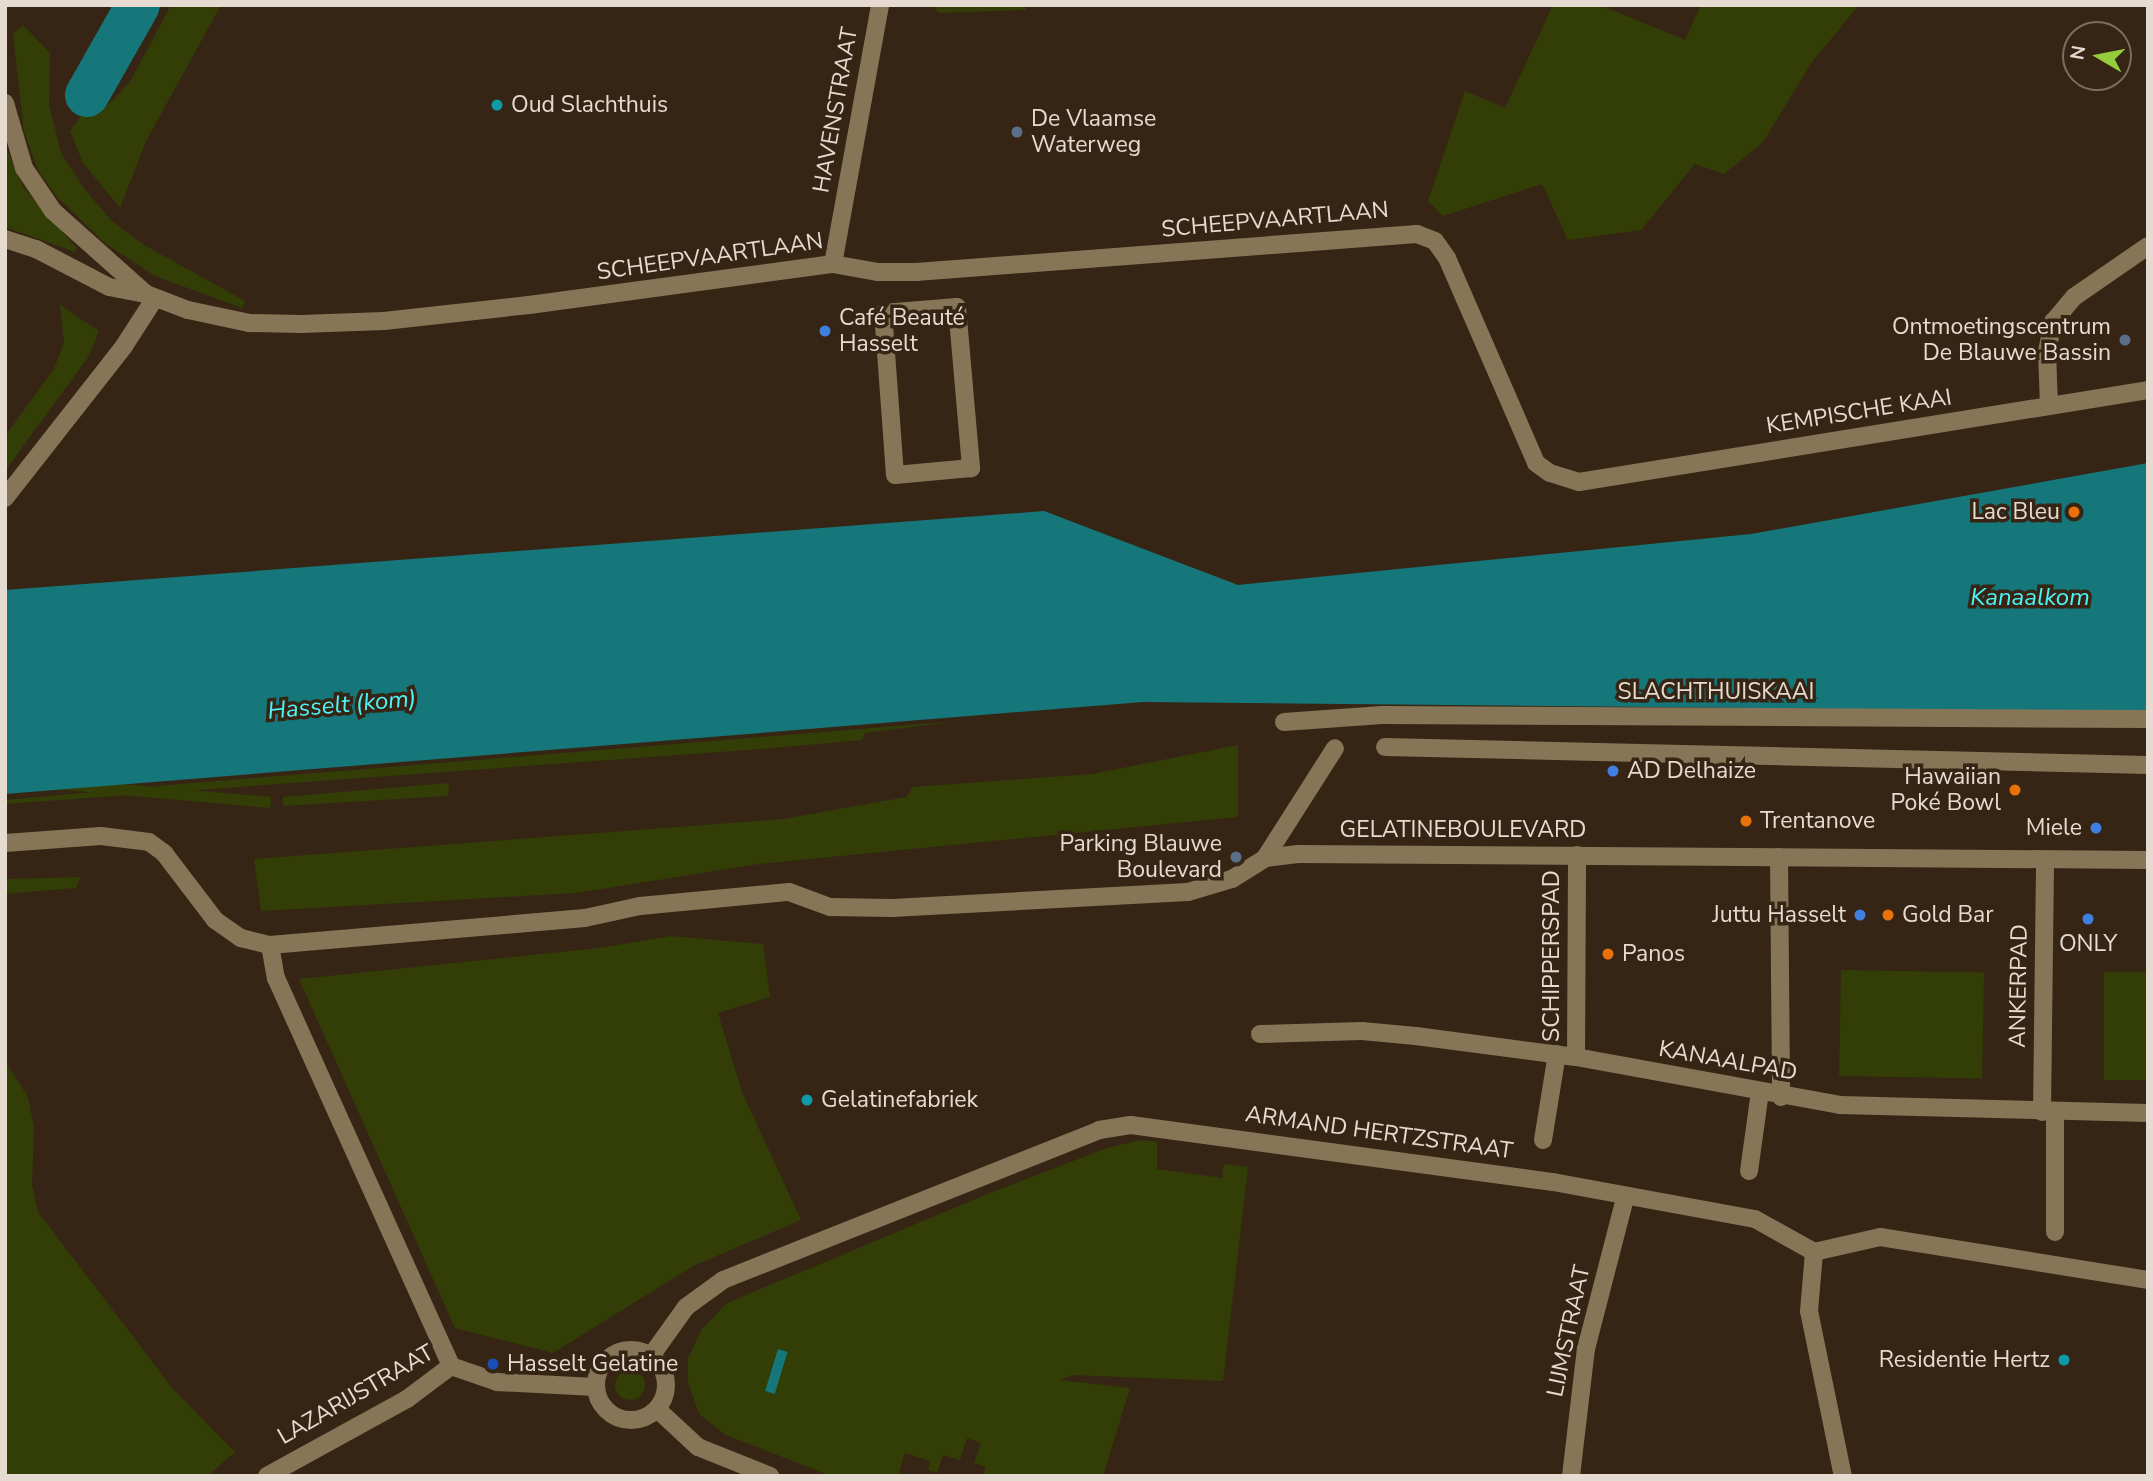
<!DOCTYPE html>
<html>
<head>
<meta charset="utf-8">
<style>
  body { margin:0 }
  #map { position:relative; width:2153px; height:1481px; overflow:hidden; background:#362514; font-family:"Nunito Sans",sans-serif }
  div>[style] { position:absolute }
  .green>* { inset:0; background:#323e06; transform-origin:0 0 }
  .round { border-radius:50% }
  .water>* { inset:0; background:#157779; transform-origin:0 0 }
  .river>* { height:44px; margin:-22px; padding:0 22px; transform-origin:22px; border-radius:22px; background:#157779 }
  .minor>* { height:18px; margin:-9px; padding:0 9px; transform-origin:9px; border-radius:9px; background:#877558 }
  .minor>.ring { margin:-9px; padding:0; box-sizing:content-box; background:none; border:18px solid #877558; border-radius:50% }
  .dots>* { width:19px; height:19px; translate:-50% -50%; box-sizing:border-box; border:4px solid #362514; border-radius:50% }
  span { translate:-50% -50%; white-space:nowrap; text-align:center; line-height:1.15; -webkit-text-stroke:7px #362514; paint-order:stroke }
  .poi-label { font-size:23px; color:#e6dbd0 }
  .left { translate:0 -50%; text-align:left }
  .right { translate:-100% -50%; text-align:right }
  .street-label { font-size:23px; color:#e6dbd0 }
  .water-label { font-size:24px; color:#4cf4f7; font-style:italic }
  .frame { position:absolute; inset:0; border:7px solid #e6dbd0; pointer-events:none }
  .north { position:absolute; left:2062px; top:21px; width:70px; height:70px; box-sizing:border-box; background:#362514; border:2px solid #7c6e5f; border-radius:50%; rotate:280deg; font-size:19px; font-weight:700; line-height:28px; text-align:center; color:#e6dbd0 }
  .north::after { content:''; display:block; margin:auto; width:24px; height:32px; background:#94cc3c; clip-path:polygon(50% 0,100% 100%,50% 72%,0 100%) }
</style>
</head>
<body>
<div id="map">
  <div class="green">
    <div style="clip-path:polygon(171px 5px,221px 5px,146px 141px,120px 208px,83px 163px,70px 131px,85px 111px,98px 115px,130px 82px)"></div>
    <div style="clip-path:polygon(933px 5px,1025px 5px,1026px 10px,938px 13px)"></div>
    <div style="clip-path:polygon(1553px 5px,1600px 5px,1685px 40px,1701px 5px,1859px 5px,1812px 62px,1763px 142px,1724px 174px,1695px 164px,1641px 230px,1568px 240px,1542px 184px,1443px 216px,1428px 201px,1465px 91px,1505px 108px)"></div>
    <div style="clip-path:polygon(23px 25px,50px 53px,49px 105px,61px 153px,85px 190px,113px 222px,144px 245px,245px 301px,242px 308px,155px 276px,105px 243px,57px 197px,39px 172px,24px 132px,13px 34px)"></div>
    <div style="clip-path:polygon(5px 145px,24px 188px,76px 247px,75px 252px,5px 227px)"></div>
    <div style="clip-path:polygon(60px 305px,99px 331px,89px 356px,5px 471px,5px 436px,54px 369px,64px 342px)"></div>
    <div style="clip-path:polygon(959px 721px,865px 733px,862px 740px,773px 748px,5px 804px,5px 800px,204px 782px)"></div>
    <div style="clip-path:polygon(1238px 745px,1238px 817px,759px 864px,576px 893px,261px 911px,254px 859px,783px 819px,906px 797px,913px 787px,1092px 774px)"></div>
    <div style="clip-path:polygon(449px 783px,448px 796px,283px 806px,283px 797px)"></div>
    <div style="left:271px;top:797px;width:11px;height:267px;rotate:95deg"></div>
    <div style="clip-path:polygon(80px 877px,76px 888px,5px 894px,5px 879px)"></div>
    <div style="clip-path:polygon(671px 936px,763px 944px,770px 997px,718px 1013px,742px 1092px,801px 1220px,693px 1266px,553px 1353px,455px 1328px,299px 979px,599px 948px)"></div>
    <div style="left:1841px;top:970px;width:143px;height:106px;rotate:1deg"></div>
    <div style="left:2104px;top:972px;width:44px;height:108px"></div>
    <div style="clip-path:polygon(5px 1061px,28px 1097px,34px 1128px,32px 1185px,38px 1212px,173px 1389px,235px 1452px,207px 1476px,5px 1476px)"></div>
    <div style="clip-path:polygon(1140px 1140px,1157px 1142px,1157px 1169px,1222px 1178px,1224px 1164px,1248px 1167px,1223px 1381px,1072px 1375px,1060px 1380px,1130px 1388px,1103px 1476px,983px 1476px,986px 1467px,974px 1463px,981px 1443px,967px 1438px,960px 1460px,943px 1455px,937px 1473px,928px 1470px,930px 1461px,905px 1453px,898px 1476px,831px 1476px,726px 1435px,699px 1414px,688px 1382px,688px 1358px,702px 1329px,727px 1303px,990px 1193px,1107px 1148px)"></div>
    <div class="round" style="left:615px;top:1370px;width:30px;height:30px"></div>
  </div>
  <div class="water">
    <div style="clip-path:polygon(2148px 463px,2148px 712px,1143px 702px,5px 794px,5px 590px,1044px 511px,1238px 585px,1751px 534px)"></div>
    <div style="left:778px;top:1349px;width:10px;height:44px;rotate:17deg"></div>
  </div>
  <div class="river">
    <div style="left:87px;top:95px;width:103px;rotate:-60.5deg"></div>
  </div>
  <div class="minor">
    <div style="left:5px;top:103px;width:68px;rotate:73.7deg"></div>
    <div style="left:24px;top:168px;width:52px;rotate:56deg"></div>
    <div style="left:53px;top:211px;width:125px;rotate:41.7deg"></div>
    <div style="left:5px;top:239px;width:33px;rotate:18deg"></div>
    <div style="left:36px;top:249px;width:82px;rotate:27.5deg"></div>
    <div style="left:109px;top:287px;width:38px;rotate:11deg"></div>
    <div style="left:146px;top:294px;width:45px;rotate:20.9deg"></div>
    <div style="left:188px;top:310px;width:62px;rotate:12deg"></div>
    <div style="left:249px;top:323px;width:52px;rotate:1.1deg"></div>
    <div style="left:301px;top:324px;width:83px;rotate:-2.1deg"></div>
    <div style="left:384px;top:321px;width:146px;rotate:-6.3deg"></div>
    <div style="left:529px;top:305px;width:307px;rotate:-7.7deg"></div>
    <div style="left:833px;top:264px;width:46px;rotate:10.1deg"></div>
    <div style="left:878px;top:272px;width:38px"></div>
    <div style="left:916px;top:272px;width:502px;rotate:-4.34deg"></div>
    <div style="left:1417px;top:234px;width:19px;rotate:21deg"></div>
    <div style="left:1435px;top:241px;width:21px;rotate:55deg"></div>
    <div style="left:1447px;top:258px;width:223px;rotate:66.5deg"></div>
    <div style="left:1536px;top:463px;width:17px;rotate:36deg"></div>
    <div style="left:1550px;top:473px;width:30px;rotate:17deg"></div>
    <div style="left:1579px;top:482px;width:576px;rotate:-9.18deg"></div>
    <div style="left:833px;top:264px;width:263px;rotate:-79.7deg"></div>
    <div style="left:957px;top:307px;width:162px;rotate:85deg"></div>
    <div style="left:971px;top:468px;width:76px;rotate:174.7deg"></div>
    <div style="left:895px;top:475px;width:162px;rotate:-94.2deg"></div>
    <div style="left:883px;top:313px;width:74px;rotate:-4.6deg"></div>
    <div style="left:2049px;top:406px;width:54px;rotate:-92.1deg"></div>
    <div style="left:2047px;top:352px;width:31px;rotate:-79deg"></div>
    <div style="left:2053px;top:322px;width:33px;rotate:-50deg"></div>
    <div style="left:2074px;top:297px;width:90px;rotate:-34.6deg"></div>
    <div style="left:5px;top:498px;width:193px;rotate:-51.9deg"></div>
    <div style="left:124px;top:346px;width:57px;rotate:-57.1deg"></div>
    <div style="left:1284px;top:722px;width:98px;rotate:-4.1deg"></div>
    <div style="left:1382px;top:715px;width:766px;rotate:0.3deg"></div>
    <div style="left:1385px;top:747px;width:763px;rotate:1.35deg"></div>
    <div style="left:5px;top:843px;width:96px;rotate:-4.2deg"></div>
    <div style="left:101px;top:836px;width:48px;rotate:7.1deg"></div>
    <div style="left:149px;top:842px;width:19px;rotate:36deg"></div>
    <div style="left:164px;top:853px;width:84px;rotate:52.7deg"></div>
    <div style="left:215px;top:920px;width:32px;rotate:35deg"></div>
    <div style="left:241px;top:938px;width:30px;rotate:14deg"></div>
    <div style="left:270px;top:945px;width:316px;rotate:-4.9deg"></div>
    <div style="left:585px;top:918px;width:56px;rotate:-12.3deg"></div>
    <div style="left:640px;top:906px;width:150px;rotate:-5.4deg"></div>
    <div style="left:789px;top:892px;width:44px;rotate:20.1deg"></div>
    <div style="left:830px;top:907px;width:62px;rotate:0.9deg"></div>
    <div style="left:892px;top:908px;width:296px;rotate:-3.1deg"></div>
    <div style="left:1188px;top:892px;width:46px;rotate:-16.5deg"></div>
    <div style="left:1232px;top:879px;width:39px;rotate:-32deg"></div>
    <div style="left:1265px;top:858px;width:33px;rotate:-7deg"></div>
    <div style="left:1298px;top:854px;width:850px;rotate:0.4deg"></div>
    <div style="left:1779px;top:857px;width:240px;rotate:89.5deg"></div>
    <div style="left:1265px;top:858px;width:130px;rotate:-57.5deg"></div>
    <div style="left:270px;top:945px;width:34px;rotate:80deg"></div>
    <div style="left:276px;top:978px;width:426px;rotate:65.7deg"></div>
    <div style="left:1260px;top:1034px;width:102px;rotate:-1.7deg"></div>
    <div style="left:1362px;top:1031px;width:54px;rotate:5.3deg"></div>
    <div style="left:1416px;top:1036px;width:161px;rotate:7.5deg"></div>
    <div style="left:1576px;top:1057px;width:268px;rotate:10.3deg"></div>
    <div style="left:1840px;top:1105px;width:308px;rotate:1.5deg"></div>
    <div style="left:1576px;top:1057px;width:202px;rotate:-89.7deg"></div>
    <div style="left:2042px;top:1112px;width:252px;rotate:-89.3deg"></div>
    <div style="left:1543px;top:1140px;width:87px;rotate:-80.8deg"></div>
    <div style="left:1749px;top:1171px;width:80px;rotate:-82.1deg"></div>
    <div style="left:2055px;top:1232px;width:120px;rotate:-90deg"></div>
    <div style="left:1814px;top:1252px;width:59px;rotate:94.8deg"></div>
    <div style="left:1809px;top:1311px;width:168px;rotate:78.4deg"></div>
    <div class="ring" style="left:596px;top:1350px;width:52px;height:52px"></div>
    <div style="left:651px;top:1356px;width:60px;rotate:-54.5deg"></div>
    <div style="left:686px;top:1307px;width:46px;rotate:-36.1deg"></div>
    <div style="left:723px;top:1280px;width:405px;rotate:-21.7deg"></div>
    <div style="left:1099px;top:1130px;width:32px;rotate:-9deg"></div>
    <div style="left:1131px;top:1125px;width:426px;rotate:7.7deg"></div>
    <div style="left:1553px;top:1182px;width:205px;rotate:10.4deg"></div>
    <div style="left:1755px;top:1219px;width:68px;rotate:29.2deg"></div>
    <div style="left:1814px;top:1252px;width:68px;rotate:-12.8deg"></div>
    <div style="left:1880px;top:1237px;width:271px;rotate:9.1deg"></div>
    <div style="left:451px;top:1366px;width:49px;rotate:19.2deg"></div>
    <div style="left:497px;top:1382px;width:98px;rotate:2.9deg"></div>
    <div style="left:657px;top:1409px;width:56px;rotate:42.8deg"></div>
    <div style="left:698px;top:1447px;width:78px;rotate:21.9deg"></div>
    <div style="left:267px;top:1476px;width:160px;rotate:-28.8deg"></div>
    <div style="left:407px;top:1399px;width:55px;rotate:-36.9deg"></div>
    <div style="left:1571px;top:1476px;width:128px;rotate:-83.3deg"></div>
    <div style="left:1586px;top:1349px;width:156px;rotate:-75.5deg"></div>
  </div>
  <div class="dots">
    <div style="left:497px;top:105px;background:#0f9aa8"></div>
    <div style="left:1017px;top:132px;background:#5c6f8a"></div>
    <div style="left:825px;top:331px;background:#3f7fe0"></div>
    <div style="left:2125px;top:340px;background:#5c6f8a"></div>
    <div style="left:2074px;top:512px;background:#e8710a"></div>
    <div style="left:1613px;top:771px;background:#3f7fe0"></div>
    <div style="left:2015px;top:790px;background:#e8710a"></div>
    <div style="left:1746px;top:821px;background:#e8710a"></div>
    <div style="left:2096px;top:828px;background:#3f7fe0"></div>
    <div style="left:1236px;top:857px;background:#5c6f8a"></div>
    <div style="left:1860px;top:915px;background:#3f7fe0"></div>
    <div style="left:1888px;top:915px;background:#e8710a"></div>
    <div style="left:2088px;top:919px;background:#3f7fe0"></div>
    <div style="left:1608px;top:954px;background:#e8710a"></div>
    <div style="left:807px;top:1100px;background:#0f9aa8"></div>
    <div style="left:2064px;top:1360px;background:#0f9aa8"></div>
    <div style="left:493px;top:1364px;background:#1a4fb4"></div>
  </div>
  <div class="poi-label">
    <span class="left" style="left:511px;top:105px">Oud Slachthuis</span>
    <span class="left" style="left:1031px;top:132px">De Vlaamse<br>Waterweg</span>
    <span class="left" style="left:839px;top:331px">Café Beauté<br>Hasselt</span>
    <span class="right" style="left:2111px;top:340px">Ontmoetingscentrum<br>De Blauwe Bassin</span>
    <span class="right" style="left:2060px;top:512px">Lac Bleu</span>
    <span class="left" style="left:1627px;top:771px">AD Delhaize</span>
    <span class="right" style="left:2001px;top:790px">Hawaiian<br>Poké Bowl</span>
    <span class="left" style="left:1760px;top:821px">Trentanove</span>
    <span class="right" style="left:2082px;top:828px">Miele</span>
    <span class="right" style="left:1222px;top:857px">Parking Blauwe<br>Boulevard</span>
    <span class="right" style="left:1846px;top:915px">Juttu Hasselt</span>
    <span class="left" style="left:1902px;top:915px">Gold Bar</span>
    <span style="left:2088px;top:944px">ONLY</span>
    <span class="left" style="left:1622px;top:954px">Panos</span>
    <span class="left" style="left:821px;top:1100px">Gelatinefabriek</span>
    <span class="right" style="left:2050px;top:1360px">Residentie Hertz</span>
    <span class="left" style="left:507px;top:1364px">Hasselt Gelatine</span>
  </div>
  <div class="street-label">
    <span style="left:836px;top:110px;rotate:-80deg">HAVENSTRAAT</span>
    <span style="left:1275px;top:220px;rotate:-5deg">SCHEEPVAARTLAAN</span>
    <span style="left:710px;top:257px;rotate:-8deg">SCHEEPVAARTLAAN</span>
    <span style="left:1859px;top:412px;rotate:-9deg">KEMPISCHE KAAI</span>
    <span style="left:1716px;top:692px">SLACHTHUISKAAI</span>
    <span style="left:1463px;top:830px">GELATINEBOULEVARD</span>
    <span style="left:1552px;top:956px;rotate:-90deg">SCHIPPERSPAD</span>
    <span style="left:2019px;top:986px;rotate:-89deg">ANKERPAD</span>
    <span style="left:1728px;top:1061px;rotate:10deg">KANAALPAD</span>
    <span style="left:1379px;top:1133px;rotate:8deg">ARMAND HERTZSTRAAT</span>
    <span style="left:1569px;top:1331px;rotate:-78deg">LIJMSTRAAT</span>
    <span style="left:356px;top:1395px;rotate:-30deg">LAZARIJSTRAAT</span>
  </div>
  <div class="water-label">
    <span style="left:2030px;top:598px">Kanaalkom</span>
    <span style="left:342px;top:705px;rotate:-5deg">Hasselt (kom)</span>
  </div>
  <div class="frame"></div>
  <div class="north">N</div>
</div>
</body>
</html>
